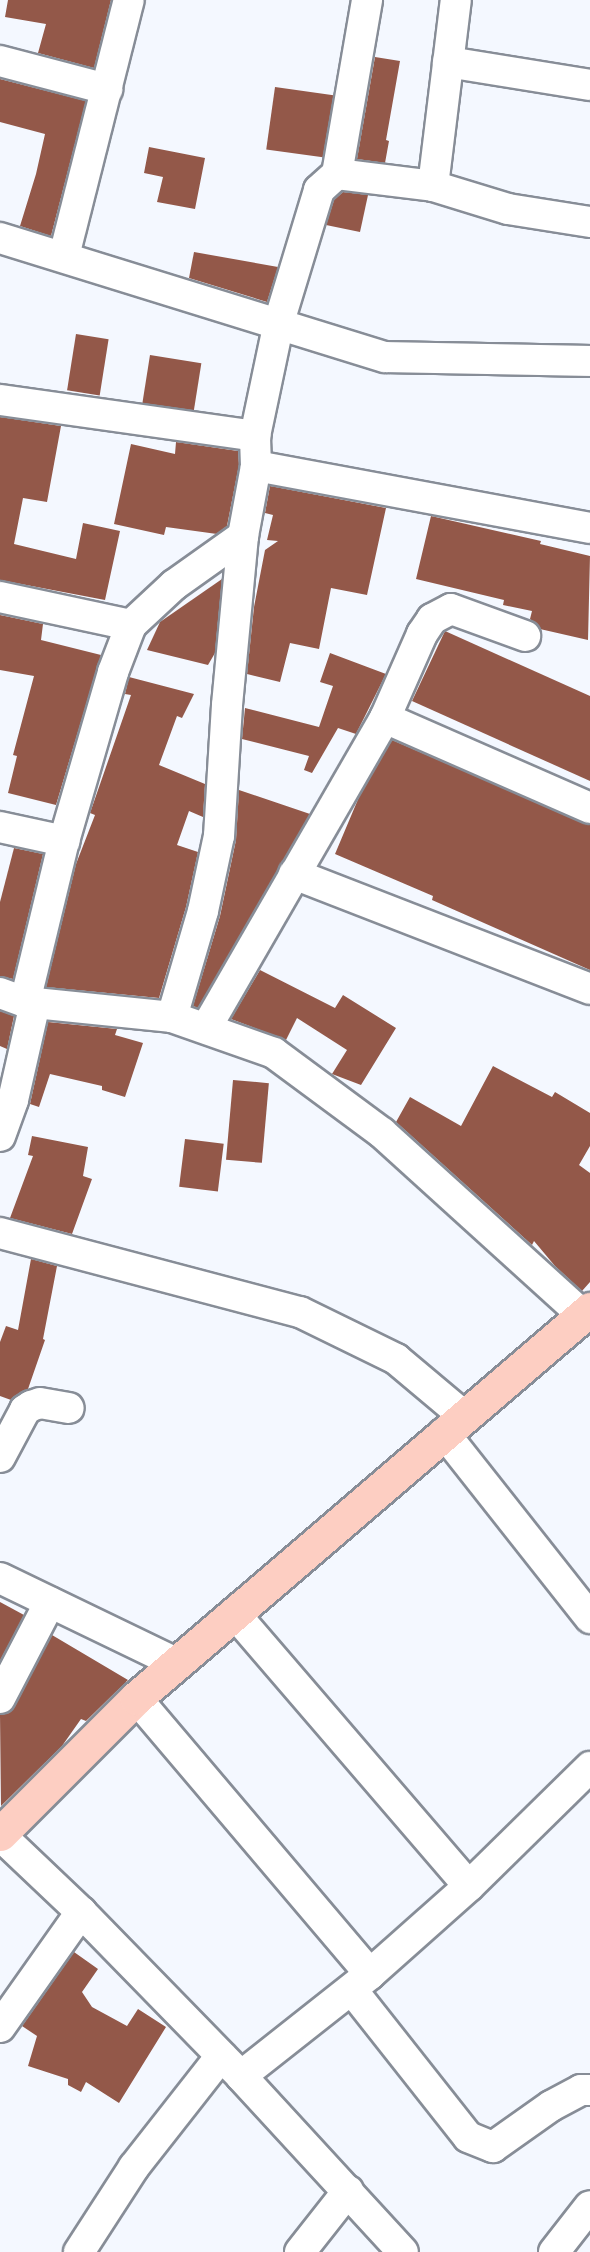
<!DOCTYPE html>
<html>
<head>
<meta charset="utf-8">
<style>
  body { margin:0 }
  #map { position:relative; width:590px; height:2252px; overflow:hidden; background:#f4f8ff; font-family:Signika,sans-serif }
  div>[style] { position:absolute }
  .building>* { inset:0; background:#935849; transform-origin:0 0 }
  .roads { filter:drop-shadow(2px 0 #878d97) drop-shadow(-2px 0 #878d97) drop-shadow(0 2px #878d97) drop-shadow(0 -2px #878d97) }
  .minor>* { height:30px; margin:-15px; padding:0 15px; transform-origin:15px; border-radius:15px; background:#fff }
  .major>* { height:33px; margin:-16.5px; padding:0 16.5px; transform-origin:16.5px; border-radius:16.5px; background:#fdcec2 }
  span { translate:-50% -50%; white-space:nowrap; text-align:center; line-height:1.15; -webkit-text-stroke:6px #fff; paint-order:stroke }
</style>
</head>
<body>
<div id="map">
  <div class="building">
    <div style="clip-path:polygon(8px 0,111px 0,94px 68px,38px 53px,46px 24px,5px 17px)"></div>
    <div style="clip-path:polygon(375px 57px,400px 61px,386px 140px,389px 141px,385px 163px,357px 159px)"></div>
    <div style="clip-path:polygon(0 79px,86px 101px,51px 236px,20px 226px,36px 174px,45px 134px,0 122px)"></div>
    <div style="left:275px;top:87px;width:59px;height:63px;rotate:8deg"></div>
    <div style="clip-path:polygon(149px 147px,205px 158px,195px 209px,157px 202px,163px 177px,144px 173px)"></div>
    <div style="clip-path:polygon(343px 192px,368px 195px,360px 232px,326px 225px,334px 200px)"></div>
    <div style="clip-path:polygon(194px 252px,278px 267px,267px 302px,189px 278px)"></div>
    <div style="left:76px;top:334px;width:33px;height:57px;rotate:9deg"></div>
    <div style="left:150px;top:355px;width:52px;height:49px;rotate:9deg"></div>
    <div style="clip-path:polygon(0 417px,61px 426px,47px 502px,23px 498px,14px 544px,76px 559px,83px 523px,120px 531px,105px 600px,0 580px)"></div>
    <div style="clip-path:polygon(176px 442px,238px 451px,239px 465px,227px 526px,217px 534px,166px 527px,164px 535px,114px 524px,131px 444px,175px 454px)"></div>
    <div style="clip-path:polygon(270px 486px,386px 508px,367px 595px,331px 588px,319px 649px,290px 643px,280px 682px,247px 674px,254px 607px,265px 550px,278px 541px,267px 540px,273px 515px,265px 513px)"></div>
    <div style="clip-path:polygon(431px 516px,541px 541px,540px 544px,590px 556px,588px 640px,540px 629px,530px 619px,532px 611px,503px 605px,504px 600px,416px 579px)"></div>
    <div style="clip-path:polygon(222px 579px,215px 653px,208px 665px,147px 650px,160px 622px)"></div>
    <div style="clip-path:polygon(0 615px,43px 624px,41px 640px,101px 655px,56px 805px,8px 793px,17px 756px,13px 755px,34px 676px,0 670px)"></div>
    <div style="clip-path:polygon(445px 631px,590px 696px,590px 781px,412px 701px)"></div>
    <div style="clip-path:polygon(330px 653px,386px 674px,356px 734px,338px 728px,312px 773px,304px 770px,309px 756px,242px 739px,245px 708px,319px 727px,333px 686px,320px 682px)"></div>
    <div style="clip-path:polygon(129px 677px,194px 694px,182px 718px,177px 716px,159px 765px,205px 784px,203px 817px,189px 811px,177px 845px,198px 852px,186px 907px,159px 998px,46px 987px,76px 864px,95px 815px,90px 813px,131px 695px,125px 694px)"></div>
    <div style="clip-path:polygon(392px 740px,590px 825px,590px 970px,432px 900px,433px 896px,335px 854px,359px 797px)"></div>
    <div style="clip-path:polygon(239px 790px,310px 814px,198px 1008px,193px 1006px,220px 916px,236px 840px)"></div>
    <div style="clip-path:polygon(14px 848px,43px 854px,13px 979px,0 976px,0 902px)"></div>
    <div style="clip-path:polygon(260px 970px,335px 1008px,343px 995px,396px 1028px,361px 1085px,332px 1074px,347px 1050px,297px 1018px,286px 1040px,231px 1019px)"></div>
    <div style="clip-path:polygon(0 1011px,14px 1016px,7px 1049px,0 1046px)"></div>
    <div style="clip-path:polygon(48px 1022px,117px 1029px,115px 1035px,143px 1043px,125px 1097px,102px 1090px,102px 1086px,50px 1074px,39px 1107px,30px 1104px)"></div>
    <div style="clip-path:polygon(493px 1066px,552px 1097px,555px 1092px,590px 1113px,590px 1146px,579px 1165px,590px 1173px,590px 1282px,582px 1291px,555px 1266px,534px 1241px,532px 1245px,396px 1122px,410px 1097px,461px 1126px)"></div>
    <div style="left:233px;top:1080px;width:36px;height:80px;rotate:5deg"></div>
    <div style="clip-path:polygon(32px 1136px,88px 1147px,83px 1176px,92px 1179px,72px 1234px,10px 1218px,33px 1156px,28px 1155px)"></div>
    <div style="left:185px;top:1139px;width:39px;height:48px;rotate:7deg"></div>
    <div style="clip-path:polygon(31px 1259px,57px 1266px,43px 1339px,45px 1340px,28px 1389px,11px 1400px,0 1396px,0 1342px,6px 1326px,18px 1330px)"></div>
    <div style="clip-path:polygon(0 1602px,24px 1615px,0 1661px)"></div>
    <div style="clip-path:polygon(52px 1635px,128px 1680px,86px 1721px,81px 1719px,62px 1746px,1px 1806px,0 1715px,9px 1713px,15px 1706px)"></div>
    <div style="clip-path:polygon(74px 1952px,98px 1969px,82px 1992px,92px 2007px,127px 2026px,138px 2009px,166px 2027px,119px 2103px,86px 2082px,81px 2092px,68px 2085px,68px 2079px,28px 2066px,37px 2036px,22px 2026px)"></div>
  </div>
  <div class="roads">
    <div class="minor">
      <div style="left:0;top:61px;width:111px;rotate:14.7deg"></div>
      <div style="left:448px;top:62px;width:144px;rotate:9.2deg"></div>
      <div style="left:337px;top:174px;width:177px;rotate:-80.2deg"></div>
      <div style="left:433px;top:186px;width:187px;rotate:-83deg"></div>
      <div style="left:0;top:238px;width:403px;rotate:17.2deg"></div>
      <div style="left:385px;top:357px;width:205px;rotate:1.1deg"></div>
      <div style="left:64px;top:256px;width:264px;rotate:-75.8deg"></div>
      <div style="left:0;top:400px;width:258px;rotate:8deg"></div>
      <div style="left:256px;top:466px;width:340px;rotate:10.5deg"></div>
      <div style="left:0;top:597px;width:134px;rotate:12.1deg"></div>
      <div style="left:385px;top:718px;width:224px;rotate:23.7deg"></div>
      <div style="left:0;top:827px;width:66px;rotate:12.3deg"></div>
      <div style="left:294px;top:874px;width:318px;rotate:21.2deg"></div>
      <div style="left:0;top:993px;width:27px;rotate:20deg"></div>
      <div style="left:25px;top:1002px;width:148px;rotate:5.8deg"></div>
      <div style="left:172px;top:1017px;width:108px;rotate:19.4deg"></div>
      <div style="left:274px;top:1053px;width:134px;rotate:36.5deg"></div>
      <div style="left:382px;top:1133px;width:271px;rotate:42.2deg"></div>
      <div style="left:25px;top:1002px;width:166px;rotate:-76.4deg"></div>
      <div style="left:64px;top:841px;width:176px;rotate:-73.8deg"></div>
      <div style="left:113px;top:672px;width:50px;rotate:-69deg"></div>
      <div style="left:131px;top:625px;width:59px;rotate:-42.9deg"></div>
      <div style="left:174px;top:585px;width:85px;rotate:-35.4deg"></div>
      <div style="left:172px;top:1017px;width:110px;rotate:-73.7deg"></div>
      <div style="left:203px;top:911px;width:77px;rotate:-78deg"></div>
      <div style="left:219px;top:836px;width:131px;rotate:-86.5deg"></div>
      <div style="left:227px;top:705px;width:170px;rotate:-84.6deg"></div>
      <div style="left:243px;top:536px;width:71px;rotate:-79.5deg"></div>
      <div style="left:256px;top:466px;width:30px;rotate:-92deg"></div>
      <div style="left:255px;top:436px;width:116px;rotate:-78.1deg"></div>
      <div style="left:279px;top:322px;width:138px;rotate:-73.1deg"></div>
      <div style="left:319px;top:190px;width:24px;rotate:-42deg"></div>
      <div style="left:337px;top:174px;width:97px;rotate:7.1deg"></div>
      <div style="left:433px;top:186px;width:78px;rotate:17deg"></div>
      <div style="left:508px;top:209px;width:83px;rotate:9deg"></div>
      <div style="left:206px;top:1028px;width:358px;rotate:-60deg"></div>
      <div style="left:385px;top:718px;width:92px;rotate:-66.2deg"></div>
      <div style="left:422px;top:634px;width:18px;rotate:-56deg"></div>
      <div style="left:432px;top:619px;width:21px;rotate:-28deg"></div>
      <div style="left:451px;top:609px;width:79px;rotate:20deg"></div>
      <div style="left:0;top:1136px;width:38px;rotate:-70deg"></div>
      <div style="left:13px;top:1100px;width:99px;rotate:-77.2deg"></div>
      <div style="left:0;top:1233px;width:310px;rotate:14.8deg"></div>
      <div style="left:300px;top:1312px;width:107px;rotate:26.1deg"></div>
      <div style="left:396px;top:1359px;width:89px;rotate:40deg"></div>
      <div style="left:444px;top:1433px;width:236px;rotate:51.7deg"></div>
      <div style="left:0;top:1457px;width:53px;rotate:-62deg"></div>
      <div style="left:25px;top:1410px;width:7px;rotate:-34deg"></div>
      <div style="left:31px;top:1406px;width:9px;rotate:-18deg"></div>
      <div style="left:40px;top:1403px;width:29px;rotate:10deg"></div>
      <div style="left:0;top:1578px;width:195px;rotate:25.8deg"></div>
      <div style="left:234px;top:1613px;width:360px;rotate:49.3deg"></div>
      <div style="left:0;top:1698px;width:108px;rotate:-62.5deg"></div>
      <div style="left:136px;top:1698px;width:362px;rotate:49.7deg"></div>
      <div style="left:0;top:1835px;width:112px;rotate:43.5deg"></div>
      <div style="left:81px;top:1912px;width:229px;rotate:45.7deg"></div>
      <div style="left:241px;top:2076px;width:239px;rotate:47.4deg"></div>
      <div style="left:352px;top:1990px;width:187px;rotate:51.7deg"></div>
      <div style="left:468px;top:2137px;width:27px;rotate:22deg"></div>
      <div style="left:493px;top:2147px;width:71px;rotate:-35.3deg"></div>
      <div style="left:551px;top:2106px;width:34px;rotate:-28deg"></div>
      <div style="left:581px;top:2090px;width:9px"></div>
      <div style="left:0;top:2027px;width:141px;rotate:-54.8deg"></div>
      <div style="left:241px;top:2076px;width:164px;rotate:-38.3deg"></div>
      <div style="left:370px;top:1974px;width:132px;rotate:-41.6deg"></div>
      <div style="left:469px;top:1886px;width:170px;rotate:-44.5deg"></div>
      <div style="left:79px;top:2252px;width:101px;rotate:-57.1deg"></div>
      <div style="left:134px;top:2167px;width:141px;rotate:-51.9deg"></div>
      <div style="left:300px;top:2252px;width:78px;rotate:-51.8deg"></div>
      <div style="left:554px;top:2252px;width:58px;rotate:-52deg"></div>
    </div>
    <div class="major">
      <div style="left:0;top:1834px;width:192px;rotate:-45deg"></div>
      <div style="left:136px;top:1698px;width:598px;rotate:-40.59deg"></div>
    </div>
  </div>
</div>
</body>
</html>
